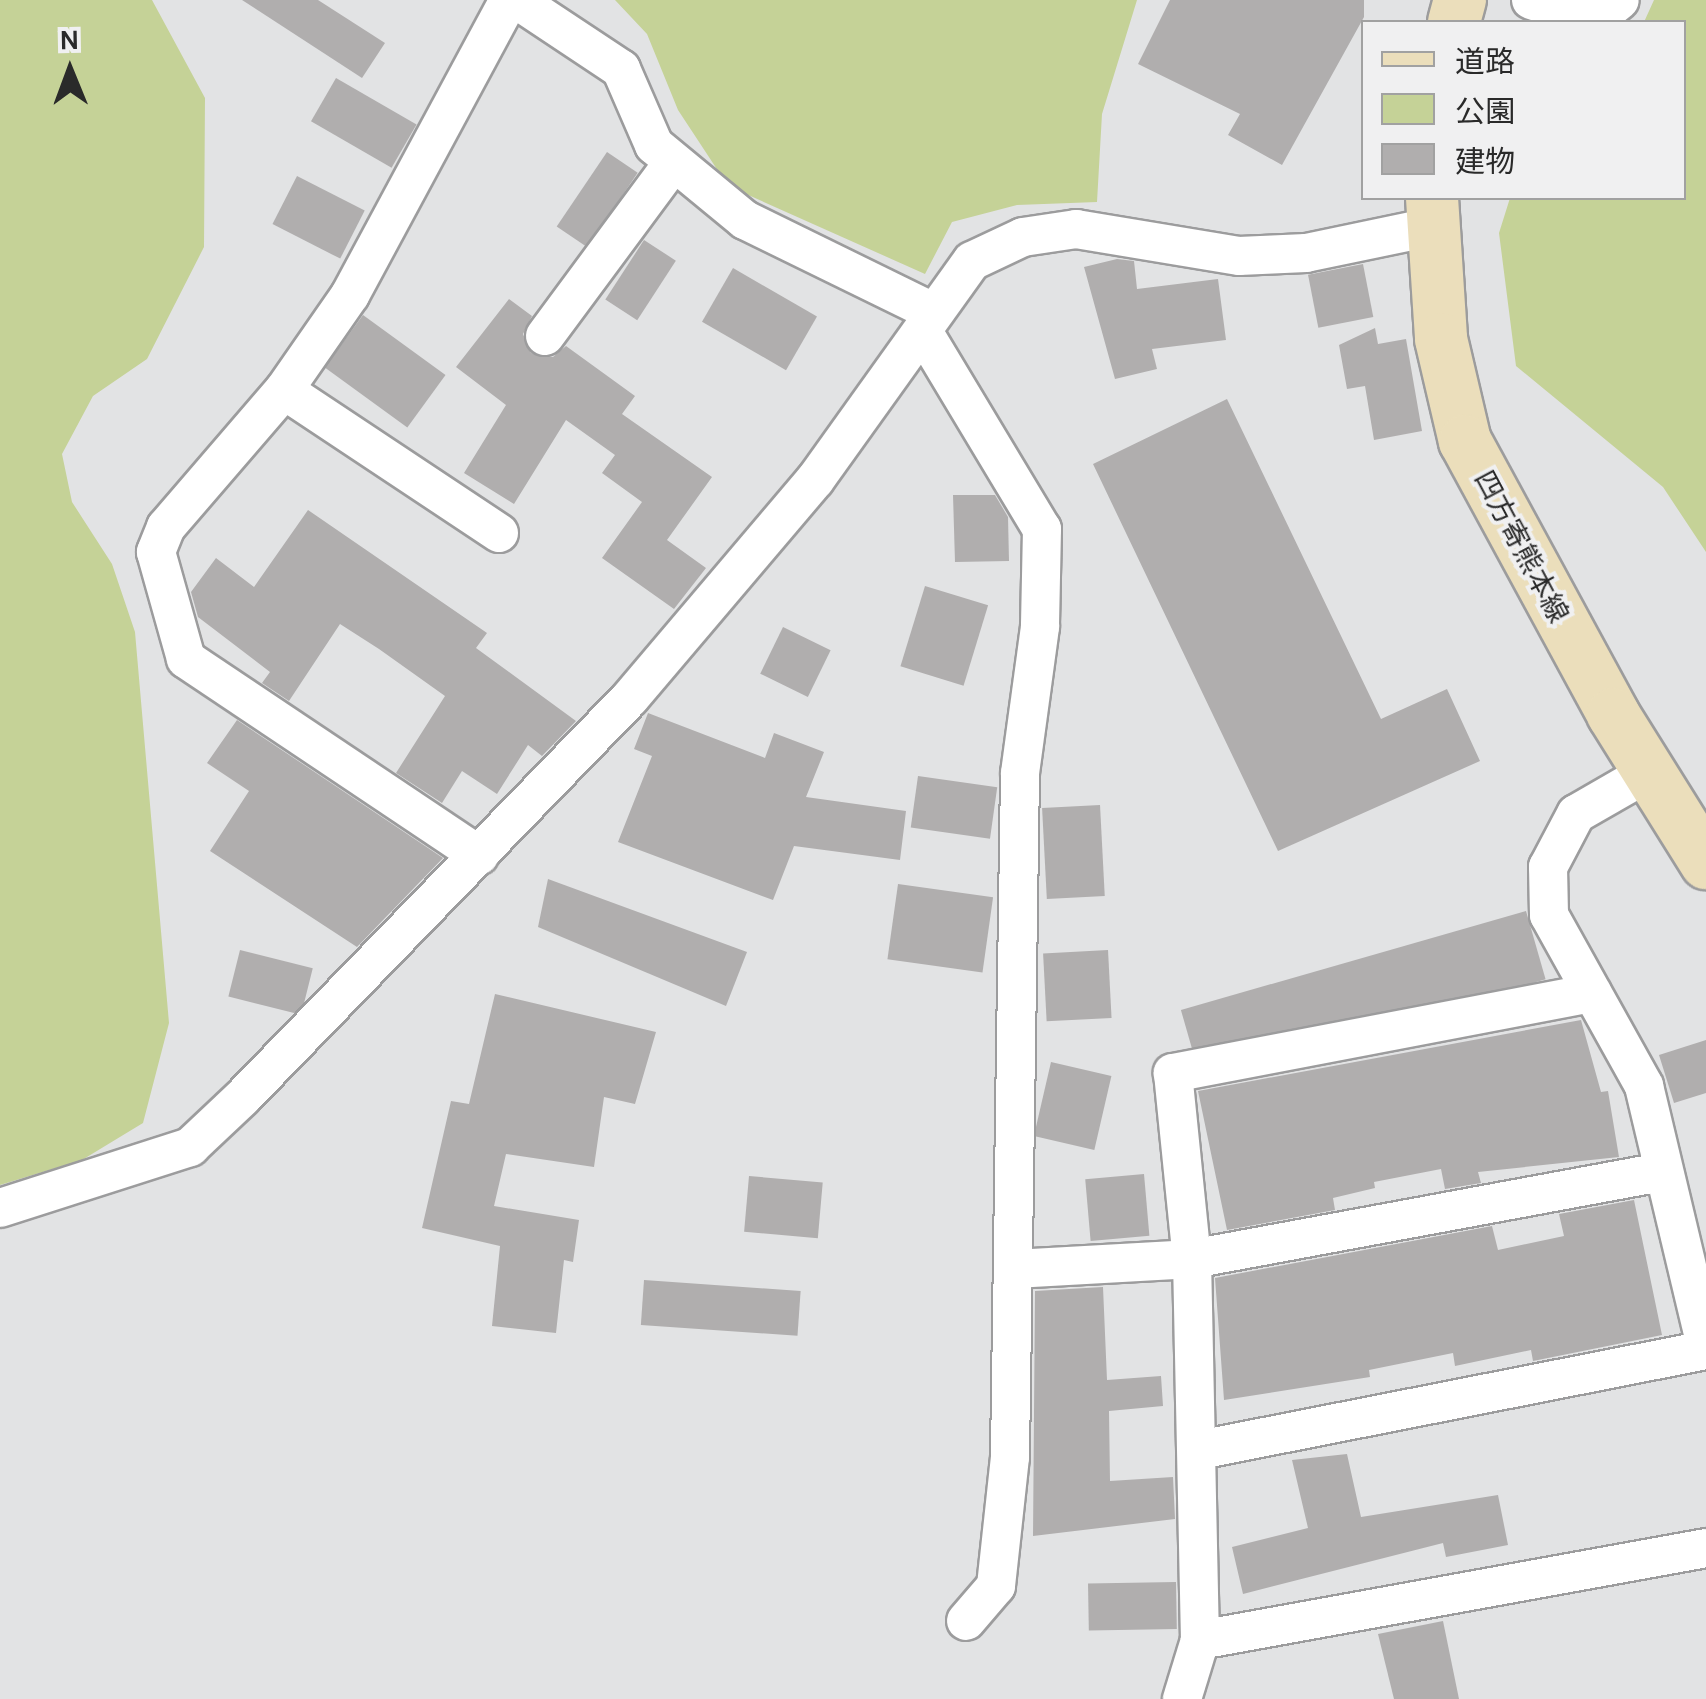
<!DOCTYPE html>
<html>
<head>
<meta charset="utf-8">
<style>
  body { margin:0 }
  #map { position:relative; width:1706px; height:1699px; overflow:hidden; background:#e2e3e4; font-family:Karla,"Noto Sans JP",sans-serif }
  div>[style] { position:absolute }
  .green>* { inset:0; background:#c5d297 }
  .building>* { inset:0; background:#b0aeae; transform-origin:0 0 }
  .roads { filter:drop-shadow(2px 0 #9c9c9d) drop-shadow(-2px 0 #9c9c9d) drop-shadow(0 2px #9c9c9d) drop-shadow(0 -2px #9c9c9d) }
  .street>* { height:38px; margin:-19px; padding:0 19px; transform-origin:19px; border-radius:19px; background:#fff }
  .secondary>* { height:52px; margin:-26px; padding:0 26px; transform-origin:26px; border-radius:26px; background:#ebdebb }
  span { translate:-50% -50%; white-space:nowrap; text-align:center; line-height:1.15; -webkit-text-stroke:8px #f0f0f1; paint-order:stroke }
  .street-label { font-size:28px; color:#2a2a2a }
  .legend { position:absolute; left:1361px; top:20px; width:325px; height:180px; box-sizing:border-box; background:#f0f0f1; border:2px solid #a1a1a1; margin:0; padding:12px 18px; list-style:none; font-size:30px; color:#2a2a2a }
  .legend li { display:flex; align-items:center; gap:20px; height:50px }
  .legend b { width:50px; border:2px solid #a1a1a1 }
  .north { position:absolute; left:20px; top:20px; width:100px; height:100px; -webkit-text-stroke:8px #f0f0f1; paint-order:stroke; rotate:359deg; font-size:28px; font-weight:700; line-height:40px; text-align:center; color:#2a2a2a }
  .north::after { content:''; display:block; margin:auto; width:35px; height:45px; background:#2a2a2a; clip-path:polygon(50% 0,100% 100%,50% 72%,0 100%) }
</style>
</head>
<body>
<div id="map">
  <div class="green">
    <div style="clip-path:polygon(0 0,152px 0,205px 98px,204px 247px,147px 359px,93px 396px,62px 454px,72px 502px,112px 564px,135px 632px,169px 1023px,143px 1123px,82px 1160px,0 1185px)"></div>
    <div style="clip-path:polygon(615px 0,1137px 0,1102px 114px,1097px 202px,1017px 205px,952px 222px,925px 274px,728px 186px,678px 110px,647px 34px)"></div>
    <div style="clip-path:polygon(1654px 0,1706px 0,1706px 552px,1663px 487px,1516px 366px,1499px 233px,1510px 198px,1684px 198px,1684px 22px,1644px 22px)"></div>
  </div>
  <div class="building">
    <div style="clip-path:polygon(242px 0,318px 0,385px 43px,362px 78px)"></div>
    <div style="clip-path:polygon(1170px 0,1364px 0,1364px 17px,1282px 165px,1228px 135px,1240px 114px,1138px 64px)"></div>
    <div style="left:336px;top:78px;width:93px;height:50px;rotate:30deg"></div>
    <div style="left:607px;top:152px;width:37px;height:90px;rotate:34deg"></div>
    <div style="left:297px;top:176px;width:76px;height:54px;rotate:27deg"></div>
    <div style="left:644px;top:240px;width:38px;height:71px;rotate:33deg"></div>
    <div style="clip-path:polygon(1117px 259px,1134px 261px,1137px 289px,1218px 279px,1226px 340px,1152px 349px,1157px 369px,1115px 379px,1084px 267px)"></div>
    <div style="left:1363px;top:264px;width:54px;height:56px;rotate:79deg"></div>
    <div style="left:733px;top:268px;width:97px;height:62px;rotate:30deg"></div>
    <div style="clip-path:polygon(509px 299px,532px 316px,523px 334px,531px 353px,553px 357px,566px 346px,635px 396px,622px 414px,712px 477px,667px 540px,706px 568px,674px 609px,602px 558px,642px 502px,602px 473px,615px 455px,566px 420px,514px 504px,464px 473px,506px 405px,456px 367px)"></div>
    <div style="left:363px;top:315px;width:102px;height:65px;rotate:36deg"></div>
    <div style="clip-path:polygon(1375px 328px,1378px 344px,1406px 339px,1422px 431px,1374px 440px,1365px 386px,1347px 389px,1339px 345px)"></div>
    <div style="clip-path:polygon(1227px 399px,1381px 719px,1447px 689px,1480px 761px,1278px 851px,1093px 464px)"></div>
    <div style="clip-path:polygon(953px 495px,995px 495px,1008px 517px,1009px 561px,955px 562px)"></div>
    <div style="clip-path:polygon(308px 510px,487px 633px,476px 648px,576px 721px,542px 756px,528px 745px,497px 794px,462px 771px,442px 803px,396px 773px,445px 696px,379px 649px,340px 624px,289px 701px,262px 683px,270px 672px,198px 617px,191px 592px,216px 558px,254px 587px)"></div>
    <div style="left:925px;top:586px;width:66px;height:84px;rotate:17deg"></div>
    <div style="left:783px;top:627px;width:53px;height:52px;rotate:26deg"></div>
    <div style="clip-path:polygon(648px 713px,765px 758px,774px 733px,824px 752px,806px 797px,906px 811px,900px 860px,794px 846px,773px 900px,618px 842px,652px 756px,634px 749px)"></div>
    <div style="clip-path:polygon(237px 720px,443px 858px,357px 947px,210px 851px,249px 791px,207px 763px)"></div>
    <div style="left:918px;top:776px;width:80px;height:52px;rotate:8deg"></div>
    <div style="left:1100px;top:805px;width:91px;height:58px;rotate:87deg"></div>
    <div style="clip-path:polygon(548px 879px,747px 952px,726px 1006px,538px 927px)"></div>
    <div style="left:898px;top:884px;width:96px;height:76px;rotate:8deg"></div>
    <div style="left:1526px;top:911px;width:71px;height:359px;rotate:74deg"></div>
    <div style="left:240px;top:950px;width:75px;height:48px;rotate:14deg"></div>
    <div style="left:1108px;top:950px;width:68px;height:65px;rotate:87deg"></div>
    <div style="clip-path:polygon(495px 994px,656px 1032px,635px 1104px,604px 1097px,594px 1167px,506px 1154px,494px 1206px,579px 1220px,573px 1262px,564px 1260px,556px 1333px,492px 1326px,500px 1246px,422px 1228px,451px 1101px,469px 1104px)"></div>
    <div style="clip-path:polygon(1581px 1020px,1601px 1092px,1608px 1091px,1619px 1157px,1478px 1172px,1481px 1183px,1445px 1189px,1441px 1169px,1374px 1182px,1375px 1188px,1333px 1198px,1335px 1210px,1227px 1230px,1198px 1091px)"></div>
    <div style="clip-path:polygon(1706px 1040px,1706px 1093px,1674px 1103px,1659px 1055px)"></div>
    <div style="left:1051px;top:1062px;width:62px;height:76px;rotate:13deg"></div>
    <div style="left:1144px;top:1174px;width:62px;height:59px;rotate:85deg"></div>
    <div style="left:749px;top:1176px;width:74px;height:56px;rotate:5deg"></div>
    <div style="clip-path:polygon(1634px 1200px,1662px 1335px,1533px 1361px,1531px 1350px,1455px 1366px,1453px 1353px,1369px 1370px,1370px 1377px,1224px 1400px,1215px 1278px,1492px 1226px,1498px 1250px,1564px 1236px,1559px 1214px)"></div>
    <div style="left:644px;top:1280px;width:157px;height:45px;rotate:4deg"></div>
    <div style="clip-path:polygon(1103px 1287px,1107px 1380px,1161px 1376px,1163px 1406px,1109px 1411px,1110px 1481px,1173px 1477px,1175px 1519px,1033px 1536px,1035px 1291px)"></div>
    <div style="clip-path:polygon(1347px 1454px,1361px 1517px,1498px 1495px,1508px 1545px,1446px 1557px,1443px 1543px,1243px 1594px,1232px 1547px,1308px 1528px,1292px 1460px)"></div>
    <div style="left:1176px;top:1582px;width:47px;height:88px;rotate:89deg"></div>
    <div style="clip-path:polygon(1443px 1621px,1459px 1699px,1394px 1699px,1378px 1634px)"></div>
  </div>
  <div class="roads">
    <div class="street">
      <div style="left:517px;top:0;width:125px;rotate:33.6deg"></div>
      <div style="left:621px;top:69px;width:83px;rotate:66.5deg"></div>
      <div style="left:654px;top:145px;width:118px;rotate:39.5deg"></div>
      <div style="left:745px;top:220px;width:209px;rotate:26.1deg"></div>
      <div style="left:1531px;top:0;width:66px;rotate:18.4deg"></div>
      <div style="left:1594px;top:21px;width:33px;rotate:-39deg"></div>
      <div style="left:924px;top:333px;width:229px;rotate:59deg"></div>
      <div style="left:1042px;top:529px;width:98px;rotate:91.2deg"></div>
      <div style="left:1040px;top:627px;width:147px;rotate:97.8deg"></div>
      <div style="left:1020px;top:773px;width:684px;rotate:90.84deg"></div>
      <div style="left:1010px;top:1457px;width:130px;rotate:96.2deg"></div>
      <div style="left:996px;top:1586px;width:46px;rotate:130.6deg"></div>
      <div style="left:545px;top:336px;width:215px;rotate:-53.5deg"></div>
      <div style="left:284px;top:390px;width:181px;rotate:130.7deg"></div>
      <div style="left:166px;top:527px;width:27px;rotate:112deg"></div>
      <div style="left:156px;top:552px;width:111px;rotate:74.3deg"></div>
      <div style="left:186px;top:659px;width:353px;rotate:33.8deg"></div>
      <div style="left:499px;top:533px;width:258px;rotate:-146.4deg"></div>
      <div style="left:284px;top:390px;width:116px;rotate:-55.2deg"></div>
      <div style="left:350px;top:295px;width:335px;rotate:-61.7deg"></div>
      <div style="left:1649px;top:772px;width:84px;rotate:150.1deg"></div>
      <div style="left:1576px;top:814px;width:60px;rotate:117.8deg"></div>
      <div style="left:1548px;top:867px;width:48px;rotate:88.8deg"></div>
      <div style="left:1549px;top:915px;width:196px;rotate:60.9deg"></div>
      <div style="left:1644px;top:1086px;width:267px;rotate:76.6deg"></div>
      <div style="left:1592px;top:993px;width:427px;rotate:169.2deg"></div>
      <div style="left:1173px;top:1073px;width:187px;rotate:84.2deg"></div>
      <div style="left:1192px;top:1259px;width:381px;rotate:88.8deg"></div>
      <div style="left:1200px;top:1640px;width:514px;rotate:-10.3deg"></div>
      <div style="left:0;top:1208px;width:200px;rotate:-17.8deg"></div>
      <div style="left:190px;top:1147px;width:71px;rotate:-43.3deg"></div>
      <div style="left:242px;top:1098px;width:557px;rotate:-45.87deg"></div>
      <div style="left:630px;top:698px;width:286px;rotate:-49.7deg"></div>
      <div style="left:815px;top:480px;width:269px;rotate:-54.4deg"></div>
      <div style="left:972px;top:261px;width:56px;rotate:-25.2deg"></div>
      <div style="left:1023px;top:237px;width:54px;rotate:-8.6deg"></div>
      <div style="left:1076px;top:229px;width:165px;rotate:9.4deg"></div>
      <div style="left:1239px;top:256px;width:67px;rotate:-2.6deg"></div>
      <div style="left:1306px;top:253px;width:127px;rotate:-11.8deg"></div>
      <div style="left:1015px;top:1269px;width:177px;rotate:-3.2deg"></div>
      <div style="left:1192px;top:1259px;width:477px;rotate:-10.5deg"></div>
      <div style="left:1199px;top:1450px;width:517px;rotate:-11.16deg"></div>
      <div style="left:1182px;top:1699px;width:62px;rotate:-73deg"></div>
    </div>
    <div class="secondary">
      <div style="left:1454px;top:22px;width:23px;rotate:-75deg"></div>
      <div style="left:1432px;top:198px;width:141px;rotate:86.3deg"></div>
      <div style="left:1441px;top:339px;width:105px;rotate:76.8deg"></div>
      <div style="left:1465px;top:441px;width:311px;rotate:61.5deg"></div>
      <div style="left:1613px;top:714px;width:176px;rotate:58deg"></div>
    </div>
  </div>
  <div class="street-label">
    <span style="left:1521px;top:547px;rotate:62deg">四方寄熊本線</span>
  </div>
  <ul class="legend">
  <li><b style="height:12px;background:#ebdebb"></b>道路</li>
  <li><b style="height:28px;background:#c5d297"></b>公園</li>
  <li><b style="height:28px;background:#b0aeae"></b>建物</li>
  </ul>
  <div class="north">N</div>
</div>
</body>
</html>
